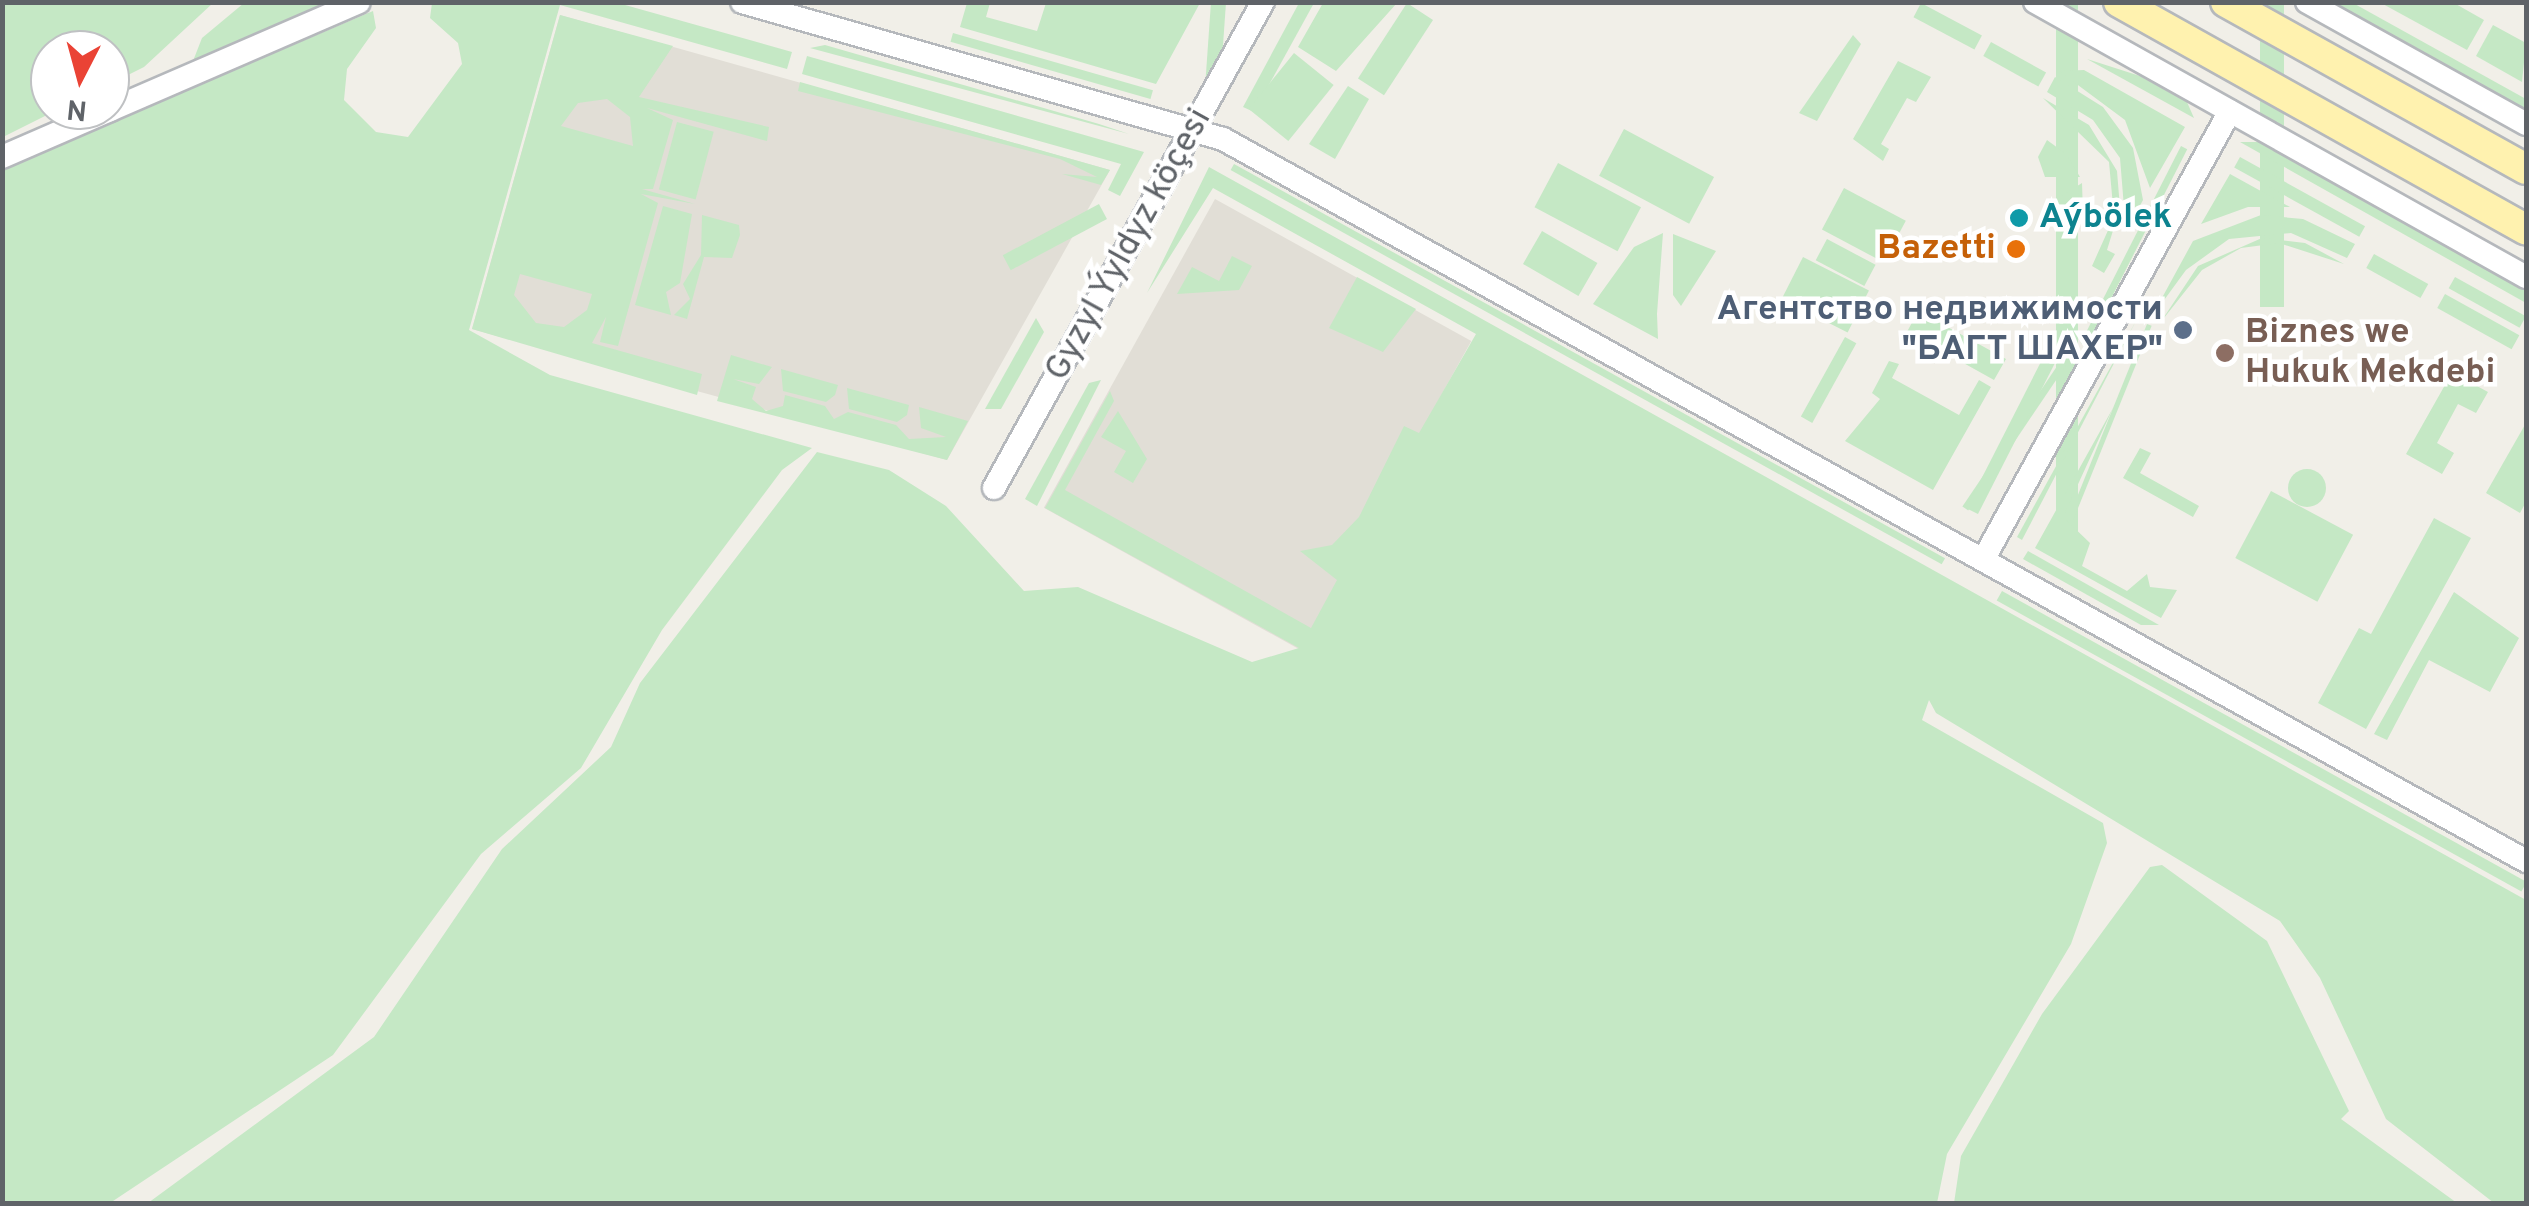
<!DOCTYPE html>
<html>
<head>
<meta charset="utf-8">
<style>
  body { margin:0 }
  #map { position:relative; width:2529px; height:1206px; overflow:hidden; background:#f1efe8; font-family:Overpass,sans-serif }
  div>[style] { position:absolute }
  .education>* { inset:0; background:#e1ded6; transform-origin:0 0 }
  .green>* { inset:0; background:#c5e8c5; transform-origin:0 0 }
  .round { border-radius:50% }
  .roads { filter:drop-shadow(2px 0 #b5b8bc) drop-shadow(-2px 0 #b5b8bc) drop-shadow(0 2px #b5b8bc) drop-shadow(0 -2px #b5b8bc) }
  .minor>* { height:22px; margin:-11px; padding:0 11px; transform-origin:11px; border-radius:11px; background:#fff }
  .major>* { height:30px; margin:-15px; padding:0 15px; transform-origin:15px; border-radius:15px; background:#fff2af }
  .dots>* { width:28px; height:28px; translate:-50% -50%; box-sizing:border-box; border:5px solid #fff; border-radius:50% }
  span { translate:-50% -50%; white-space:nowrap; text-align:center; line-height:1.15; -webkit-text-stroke:9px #fff; paint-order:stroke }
  .culture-label { font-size:35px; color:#0d838f; font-weight:700 }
  .left { translate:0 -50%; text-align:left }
  .street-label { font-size:35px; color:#5f6368 }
  .food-label { font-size:35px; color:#c56008; font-weight:700 }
  .right { translate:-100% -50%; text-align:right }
  .service-label { font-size:35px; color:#4e5e75; font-weight:700 }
  .education-label { font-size:35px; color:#785e54; font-weight:700 }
  .frame { position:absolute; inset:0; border:5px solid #5f6368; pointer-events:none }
  .north { position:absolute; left:30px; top:30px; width:100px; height:100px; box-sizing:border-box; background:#fff; border:2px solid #bfc1c3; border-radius:50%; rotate:186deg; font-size:28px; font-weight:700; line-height:40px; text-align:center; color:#5f6368 }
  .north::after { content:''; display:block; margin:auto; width:35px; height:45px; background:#ea4335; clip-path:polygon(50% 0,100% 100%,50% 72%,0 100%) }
</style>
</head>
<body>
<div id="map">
  <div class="education">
    <div style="clip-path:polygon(560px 15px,1110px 170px,947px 460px,472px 329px)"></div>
    <div style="left:1215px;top:199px;width:293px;height:353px;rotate:29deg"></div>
  </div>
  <div class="green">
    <div style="clip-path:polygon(3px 2px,213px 2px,213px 3px,144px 67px,110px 84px,110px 50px,50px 50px,50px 110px,57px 110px,3px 137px)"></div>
    <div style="left:1211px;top:2px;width:15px;height:96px;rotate:4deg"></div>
    <div style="clip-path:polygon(244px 3px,330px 3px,193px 61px,202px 38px)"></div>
    <div style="clip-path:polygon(432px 3px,618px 3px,792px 52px,787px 69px,560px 5px,469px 330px,550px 375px,812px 448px,782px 470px,662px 630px,581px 768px,481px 854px,333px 1055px,110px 1203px,3px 1204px,3px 168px,373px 11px,376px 28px,347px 69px,344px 100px,376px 132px,408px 137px,462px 64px,458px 43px,430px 18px)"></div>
    <div style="clip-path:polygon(967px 3px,990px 3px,986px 17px,1037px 31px,1046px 3px,1200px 3px,1156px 84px,960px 27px)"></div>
    <div style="clip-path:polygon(1299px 3px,1314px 3px,1254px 112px,1243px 107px)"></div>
    <div style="clip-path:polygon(1323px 3px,1323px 2px,1397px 3px,1336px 71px,1298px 47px)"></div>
    <div style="left:1407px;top:3px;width:31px;height:90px;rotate:33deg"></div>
    <div style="left:1921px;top:3px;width:69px;height:16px;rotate:28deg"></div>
    <div style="left:2056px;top:3px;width:22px;height:538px"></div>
    <div style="left:2260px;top:3px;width:24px;height:304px"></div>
    <div style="clip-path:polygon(2332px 3px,2353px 3px,2526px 99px,2526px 112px)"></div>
    <div style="clip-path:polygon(2381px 3px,2454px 3px,2484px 20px,2467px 50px)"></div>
    <div style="clip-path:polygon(evenodd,560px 15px,673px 46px,639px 97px,769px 127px,767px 141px,647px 108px,673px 120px,653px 189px,642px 189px,695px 204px,641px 194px,658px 203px,618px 346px,600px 342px,606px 317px,592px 343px,702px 374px,697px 395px,472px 329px,560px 15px,607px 99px,630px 117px,633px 146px,561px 126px,578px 103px,607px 99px,560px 15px,520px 274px,592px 294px,587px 310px,564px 327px,536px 323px,514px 295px,520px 274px)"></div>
    <div style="clip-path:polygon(2493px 25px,2526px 43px,2522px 82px,2476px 56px)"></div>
    <div style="left:953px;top:33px;width:208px;height:9px;rotate:16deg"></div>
    <div style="clip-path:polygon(1853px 35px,1861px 44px,1817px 121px,1799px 113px)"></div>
    <div style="left:1991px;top:42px;width:63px;height:16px;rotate:29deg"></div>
    <div style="clip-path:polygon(825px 45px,1099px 124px,1129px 134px,810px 48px)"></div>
    <div style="left:1294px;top:53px;width:51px;height:72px;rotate:39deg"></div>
    <div style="clip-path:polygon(807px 56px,1144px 152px,1120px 196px,1108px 190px,1121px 164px,802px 74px)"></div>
    <div style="clip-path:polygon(2087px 59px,2140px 76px,2187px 102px,2194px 118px)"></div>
    <div style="clip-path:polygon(1898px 61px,1931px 77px,1916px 102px,1907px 98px,1881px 144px,1889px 149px,1883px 161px,1853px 139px)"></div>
    <div style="clip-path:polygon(2084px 70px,2185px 127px,2150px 188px,2125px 120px,2059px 71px)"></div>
    <div style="clip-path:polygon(2055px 77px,2103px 107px,2133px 148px,2143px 200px,2126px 232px,2120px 158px,2093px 120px,2047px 92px)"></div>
    <div style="clip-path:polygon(800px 82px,1110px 170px,1101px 185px,1062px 174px,1097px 177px,1060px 159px,798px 91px)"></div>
    <div style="clip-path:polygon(1348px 86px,1369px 99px,1335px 159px,1309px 144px)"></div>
    <div style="clip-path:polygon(2043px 98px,2089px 125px,2117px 171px,2120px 208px,2107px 250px,2115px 254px,2104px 273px,2092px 266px,2114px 217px,2109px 162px)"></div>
    <div style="left:677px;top:122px;width:38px;height:70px;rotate:15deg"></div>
    <div style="left:1624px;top:129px;width:102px;height:53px;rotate:28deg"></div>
    <div style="clip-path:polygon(2047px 140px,2066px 154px,2080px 177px,2045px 177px,2038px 157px)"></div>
    <div style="clip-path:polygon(2240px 142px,2261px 142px,2526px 290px,2526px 303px)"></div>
    <div style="left:2181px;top:146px;width:7px;height:221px;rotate:27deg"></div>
    <div style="left:2240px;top:157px;width:143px;height:12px;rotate:29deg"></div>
    <div style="left:1558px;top:163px;width:94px;height:50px;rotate:28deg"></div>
    <div style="left:1234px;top:164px;width:813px;height:7px;rotate:29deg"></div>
    <div style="clip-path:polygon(1209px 167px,2526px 900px,2526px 1203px,2494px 1203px,2386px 1119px,2320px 978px,2280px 921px,1936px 713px,1929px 700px,1922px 720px,2103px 823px,2107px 843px,2071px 944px,1947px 1154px,1937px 1203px,148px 1203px,374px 1037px,502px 849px,611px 747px,640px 683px,817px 452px,889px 470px,946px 506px,1024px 591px,1078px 587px,1252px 662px,1299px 648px,1045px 508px,1110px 391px,1114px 401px,1065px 490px,1311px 628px,1337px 580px,1300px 551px,1332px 545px,1359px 517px,1404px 426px,1419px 433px,1476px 334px,1213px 188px,1147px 293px)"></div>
    <div style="clip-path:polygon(2230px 174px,2290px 207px,2248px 207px,2201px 224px)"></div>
    <div style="clip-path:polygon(2082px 183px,2083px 215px,2075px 232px,2059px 223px,2052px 202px)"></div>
    <div style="left:1844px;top:188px;width:70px;height:47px;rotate:28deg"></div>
    <div style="left:1099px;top:204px;width:17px;height:109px;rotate:62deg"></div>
    <div style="clip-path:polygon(663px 206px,692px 214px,680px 283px,666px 292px,671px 315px,635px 305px)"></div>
    <div style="clip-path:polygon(702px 215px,739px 225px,740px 235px,732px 258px,704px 257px,687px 319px,674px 315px,690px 299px,683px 284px,701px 255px)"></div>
    <div style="clip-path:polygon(2261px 215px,2303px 219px,2355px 244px,2347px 258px,2291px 233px,2229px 239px,2186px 270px,2151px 318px,2193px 241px)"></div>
    <div style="left:1542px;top:231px;width:64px;height:38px;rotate:30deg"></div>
    <div style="clip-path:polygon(1663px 233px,1657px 314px,1658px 339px,1593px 304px,1634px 247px)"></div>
    <div style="clip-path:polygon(1673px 234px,1716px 251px,1681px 306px,1673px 295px)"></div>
    <div style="clip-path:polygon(2262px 238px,2305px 243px,2344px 264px,2279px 243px,2241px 248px,2202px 270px,2160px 323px,2198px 266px)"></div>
    <div style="left:1827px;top:239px;width:55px;height:24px;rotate:28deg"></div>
    <div style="left:2374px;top:254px;width:62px;height:16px;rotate:29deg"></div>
    <div style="clip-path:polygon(1232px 256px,1252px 266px,1239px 290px,1177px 294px,1192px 267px,1219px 281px)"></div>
    <div style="left:1803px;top:257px;width:74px;height:47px;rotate:27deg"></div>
    <div style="clip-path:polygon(1357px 277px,1416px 309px,1383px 352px,1329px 328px)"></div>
    <div style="left:2455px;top:277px;width:81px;height:13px;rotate:29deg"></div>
    <div style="left:2445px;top:294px;width:85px;height:16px;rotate:29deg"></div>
    <div style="clip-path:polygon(1923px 302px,1935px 309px,1931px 318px,2006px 359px,1994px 380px,1915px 336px,1907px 348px,1901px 343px)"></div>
    <div style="clip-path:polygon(1036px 318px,1044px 332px,1001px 409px,985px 409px)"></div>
    <div style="clip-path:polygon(2137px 319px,2022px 540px,2017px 537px)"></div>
    <div style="left:2147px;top:324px;width:5px;height:250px;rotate:22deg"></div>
    <div style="left:1845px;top:337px;width:13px;height:91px;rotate:29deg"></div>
    <div style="left:2072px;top:344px;width:7px;height:196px;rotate:34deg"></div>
    <div style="left:2049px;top:346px;width:13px;height:182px;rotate:27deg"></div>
    <div style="clip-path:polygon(731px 355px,772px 367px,759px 384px,733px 379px,756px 387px,752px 399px,766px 411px,783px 406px,785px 395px,825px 406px,834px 419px,848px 412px,896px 425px,909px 439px,946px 437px,921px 428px,919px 407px,968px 421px,947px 460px,717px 401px)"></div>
    <div style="clip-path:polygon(1889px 361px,1899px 364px,1892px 378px,1959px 415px,1979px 380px,1991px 387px,1933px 490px,1845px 441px,1880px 399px,1872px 393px)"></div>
    <div style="clip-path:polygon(2440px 366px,2488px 392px,2476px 413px,2458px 404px,2437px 443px,2454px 453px,2442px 474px,2406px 454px,2445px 385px,2433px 378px)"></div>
    <div style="clip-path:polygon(781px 369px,838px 385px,835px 395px,826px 402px,783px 391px)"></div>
    <div style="clip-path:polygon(1101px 380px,1037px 506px,1025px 499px,1089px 383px)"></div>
    <div style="clip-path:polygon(847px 388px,909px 405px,907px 415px,897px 422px,849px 409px)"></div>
    <div style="clip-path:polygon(2113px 408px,2063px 517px,2090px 543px,2082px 566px,2127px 591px,2147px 574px,2150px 587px,2177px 590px,2161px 618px,2035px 548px)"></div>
    <div style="clip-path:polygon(1118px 411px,1147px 459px,1133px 483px,1114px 472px,1126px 451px,1101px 437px)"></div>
    <div style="clip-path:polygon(2526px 423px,2526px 502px,2520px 513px,2486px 493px)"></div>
    <div style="clip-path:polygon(2140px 448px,2151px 453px,2140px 473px,2199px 506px,2193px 517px,2123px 478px)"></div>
    <div class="round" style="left:2288px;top:469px;width:38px;height:38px"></div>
    <div style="left:2271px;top:491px;width:93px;height:76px;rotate:28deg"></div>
    <div style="clip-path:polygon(2434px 518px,2471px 538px,2366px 729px,2318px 703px,2359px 628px,2371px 634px)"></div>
    <div style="clip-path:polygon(2028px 551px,2159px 625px,2141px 625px,2023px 559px)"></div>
    <div style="left:2002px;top:591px;width:600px;height:11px;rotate:29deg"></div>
    <div style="clip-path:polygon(2454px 592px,2519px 638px,2490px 692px,2429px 660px,2387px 740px,2374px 734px)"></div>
    <div style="clip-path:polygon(2162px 865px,2267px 941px,2349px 1111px,2341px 1119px,2457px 1203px,1954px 1203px,1961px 1156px,2042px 1014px,2150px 867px)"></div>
  </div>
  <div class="roads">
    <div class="minor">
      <div style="left:742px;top:2px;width:500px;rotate:15.9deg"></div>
      <div style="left:1223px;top:139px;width:1490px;rotate:28.99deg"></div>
      <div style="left:2035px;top:2px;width:563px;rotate:29.25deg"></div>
      <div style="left:2307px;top:2px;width:251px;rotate:29.1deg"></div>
      <div style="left:110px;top:110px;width:271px;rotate:-23.4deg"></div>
      <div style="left:2px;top:157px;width:118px;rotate:-23.5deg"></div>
      <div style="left:994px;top:488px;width:555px;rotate:-61.04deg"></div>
      <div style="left:1983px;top:560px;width:512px;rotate:-61.18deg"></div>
    </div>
    <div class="major">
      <div style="left:2119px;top:2px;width:466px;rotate:29.2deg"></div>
      <div style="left:2226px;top:2px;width:343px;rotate:29.1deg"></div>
    </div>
  </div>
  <div class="dots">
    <div style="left:2019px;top:218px;background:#0f9aa8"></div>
    <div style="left:2016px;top:249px;background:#e8710a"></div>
    <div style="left:2183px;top:330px;background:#5c6f8a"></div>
    <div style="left:2225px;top:353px;background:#8d6e63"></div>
  </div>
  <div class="culture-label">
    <span class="left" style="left:2039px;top:218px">Aýbölek</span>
  </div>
  <div class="street-label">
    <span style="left:1129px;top:245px;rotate:-61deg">Gyzyl Ýyldyz köçesi</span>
  </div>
  <div class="food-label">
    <span class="right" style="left:1996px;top:249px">Bazetti</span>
  </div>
  <div class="service-label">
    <span class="right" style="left:2163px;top:330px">Агентство недвижимости<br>"БАГТ ШАХЕР"</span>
  </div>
  <div class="education-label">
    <span class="left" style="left:2245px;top:353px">Biznes we<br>Hukuk Mekdebi</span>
  </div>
  <div class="frame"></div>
  <div class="north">N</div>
</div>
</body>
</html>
